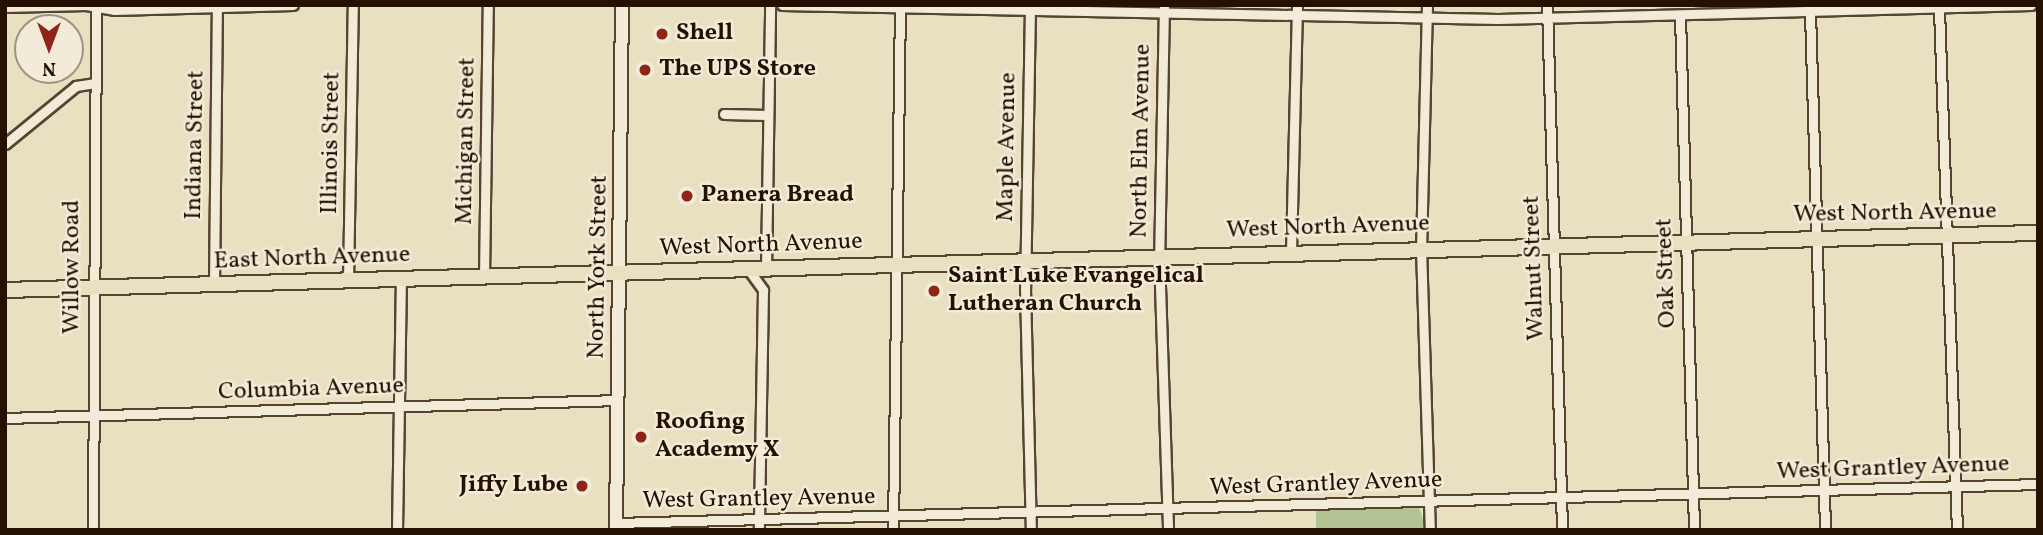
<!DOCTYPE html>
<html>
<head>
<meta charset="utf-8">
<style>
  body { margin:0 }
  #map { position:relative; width:2043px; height:535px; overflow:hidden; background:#e9e0c1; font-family:Vollkorn,serif }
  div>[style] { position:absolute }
  .green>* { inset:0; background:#b4c394 }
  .roads { filter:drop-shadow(2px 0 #564431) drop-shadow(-2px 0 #564431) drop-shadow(0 2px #564431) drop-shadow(0 -2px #564431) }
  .minor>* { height:9px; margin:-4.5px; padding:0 4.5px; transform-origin:4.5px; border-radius:4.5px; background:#f1ebd7 }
  .secondary>* { height:12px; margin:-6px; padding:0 6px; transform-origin:6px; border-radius:6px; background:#f1ebd7 }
  .primary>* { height:14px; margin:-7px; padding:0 7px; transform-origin:7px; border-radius:7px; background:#e9e0c1 }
  .dots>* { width:19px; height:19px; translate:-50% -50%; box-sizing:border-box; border:4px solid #f1ebd7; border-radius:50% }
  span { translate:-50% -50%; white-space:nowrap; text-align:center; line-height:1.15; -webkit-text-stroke:5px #f1ebd7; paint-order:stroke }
  .poi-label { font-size:24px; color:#251001; font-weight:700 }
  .left { translate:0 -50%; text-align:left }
  .right { translate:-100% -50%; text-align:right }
  .street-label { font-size:24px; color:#251001 }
  .frame { position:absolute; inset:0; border:7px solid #251001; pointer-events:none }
  .north { position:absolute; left:14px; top:14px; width:70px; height:70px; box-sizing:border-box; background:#f1ebd7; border:2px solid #9f9381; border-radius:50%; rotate:180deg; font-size:19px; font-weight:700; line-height:28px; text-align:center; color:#251001 }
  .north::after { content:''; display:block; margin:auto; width:24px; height:32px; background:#8f2418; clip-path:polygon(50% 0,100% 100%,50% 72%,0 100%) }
</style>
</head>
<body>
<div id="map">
  <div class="green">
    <div style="clip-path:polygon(1419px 506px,1426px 530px,1316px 530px,1316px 509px)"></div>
  </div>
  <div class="roads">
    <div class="minor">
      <div style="left:86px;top:5px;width:28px;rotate:10deg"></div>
      <div style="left:114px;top:10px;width:179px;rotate:-1.6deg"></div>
      <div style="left:782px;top:5px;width:716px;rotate:1.12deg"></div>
      <div style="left:1498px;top:19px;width:533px;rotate:-1.5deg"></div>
      <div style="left:1164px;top:5px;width:251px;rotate:91.1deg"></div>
      <div style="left:1159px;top:256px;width:274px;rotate:88.1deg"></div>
      <div style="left:1427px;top:5px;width:243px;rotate:91.4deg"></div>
      <div style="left:1421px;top:248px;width:282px;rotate:88.2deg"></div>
      <div style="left:1547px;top:5px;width:525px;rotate:88.36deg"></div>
      <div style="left:5px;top:7px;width:81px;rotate:-1.4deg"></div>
      <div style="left:1030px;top:7px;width:282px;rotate:91deg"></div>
      <div style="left:1025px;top:289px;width:241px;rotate:88.6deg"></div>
      <div style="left:1939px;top:8px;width:522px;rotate:88.03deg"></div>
      <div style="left:1810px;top:11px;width:519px;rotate:88.34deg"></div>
      <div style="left:1680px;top:15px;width:515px;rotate:88.44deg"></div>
      <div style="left:724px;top:114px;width:43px;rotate:1.3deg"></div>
      <div style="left:5px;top:144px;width:92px;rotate:-39.2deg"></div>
      <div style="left:76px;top:86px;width:18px;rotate:-9deg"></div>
      <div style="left:1291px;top:252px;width:247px;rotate:-88.6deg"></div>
      <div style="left:748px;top:269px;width:26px;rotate:54deg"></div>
      <div style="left:763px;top:290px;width:240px;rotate:91deg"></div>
      <div style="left:766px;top:269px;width:264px;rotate:-89.1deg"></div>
      <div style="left:484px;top:277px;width:272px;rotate:-89.2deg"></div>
      <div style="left:348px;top:281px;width:276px;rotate:-89deg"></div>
      <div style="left:214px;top:284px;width:279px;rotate:-89.4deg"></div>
      <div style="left:5px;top:418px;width:613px;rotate:-1.68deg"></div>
      <div style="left:616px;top:523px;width:1423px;rotate:-1.57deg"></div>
      <div style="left:93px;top:530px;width:525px;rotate:-89.67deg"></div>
      <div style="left:397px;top:530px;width:251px;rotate:-89.1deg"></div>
      <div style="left:893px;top:530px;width:525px;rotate:-89.24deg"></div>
    </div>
    <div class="secondary">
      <div style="left:616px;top:530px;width:525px;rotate:-89.35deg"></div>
    </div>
    <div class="primary">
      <div style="left:5px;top:290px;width:2034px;rotate:-1.61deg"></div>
    </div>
  </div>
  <div class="dots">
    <div style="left:662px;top:34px;background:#8f2418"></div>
    <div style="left:645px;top:70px;background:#8f2418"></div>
    <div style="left:687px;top:196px;background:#8f2418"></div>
    <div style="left:934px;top:291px;background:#8f2418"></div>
    <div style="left:641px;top:437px;background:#8f2418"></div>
    <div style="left:582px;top:486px;background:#8f2418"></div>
  </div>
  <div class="poi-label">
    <span class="left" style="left:676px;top:34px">Shell</span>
    <span class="left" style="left:659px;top:70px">The UPS Store</span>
    <span class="left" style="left:701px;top:196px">Panera Bread</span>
    <span class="left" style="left:948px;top:291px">Saint Luke Evangelical<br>Lutheran Church</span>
    <span class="left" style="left:655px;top:437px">Roofing<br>Academy X</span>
    <span class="right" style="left:568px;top:486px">Jiffy Lube</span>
  </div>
  <div class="street-label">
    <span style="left:467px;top:141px;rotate:-89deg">Michigan Street</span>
    <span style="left:1142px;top:141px;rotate:-89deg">North Elm Avenue</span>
    <span style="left:332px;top:143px;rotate:-89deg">Illinois Street</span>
    <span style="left:196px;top:145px;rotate:-89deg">Indiana Street</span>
    <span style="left:1008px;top:147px;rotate:-89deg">Maple Avenue</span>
    <span style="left:1895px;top:214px;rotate:-1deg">West North Avenue</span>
    <span style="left:1328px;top:228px;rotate:-2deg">West North Avenue</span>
    <span style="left:761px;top:246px;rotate:-2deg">West North Avenue</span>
    <span style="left:312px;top:259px;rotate:-2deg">East North Avenue</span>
    <span style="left:73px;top:267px;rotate:-90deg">Willow Road</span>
    <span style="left:599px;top:267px;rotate:-89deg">North York Street</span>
    <span style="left:1535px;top:268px;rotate:-92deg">Walnut Street</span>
    <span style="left:1667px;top:273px;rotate:-92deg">Oak Street</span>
    <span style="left:311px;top:390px;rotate:-2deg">Columbia Avenue</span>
    <span style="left:1893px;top:469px;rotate:-2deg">West Grantley Avenue</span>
    <span style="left:1326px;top:485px;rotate:-2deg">West Grantley Avenue</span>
    <span style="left:759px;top:500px;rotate:-1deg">West Grantley Avenue</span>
  </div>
  <div class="frame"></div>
  <div class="north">N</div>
</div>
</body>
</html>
